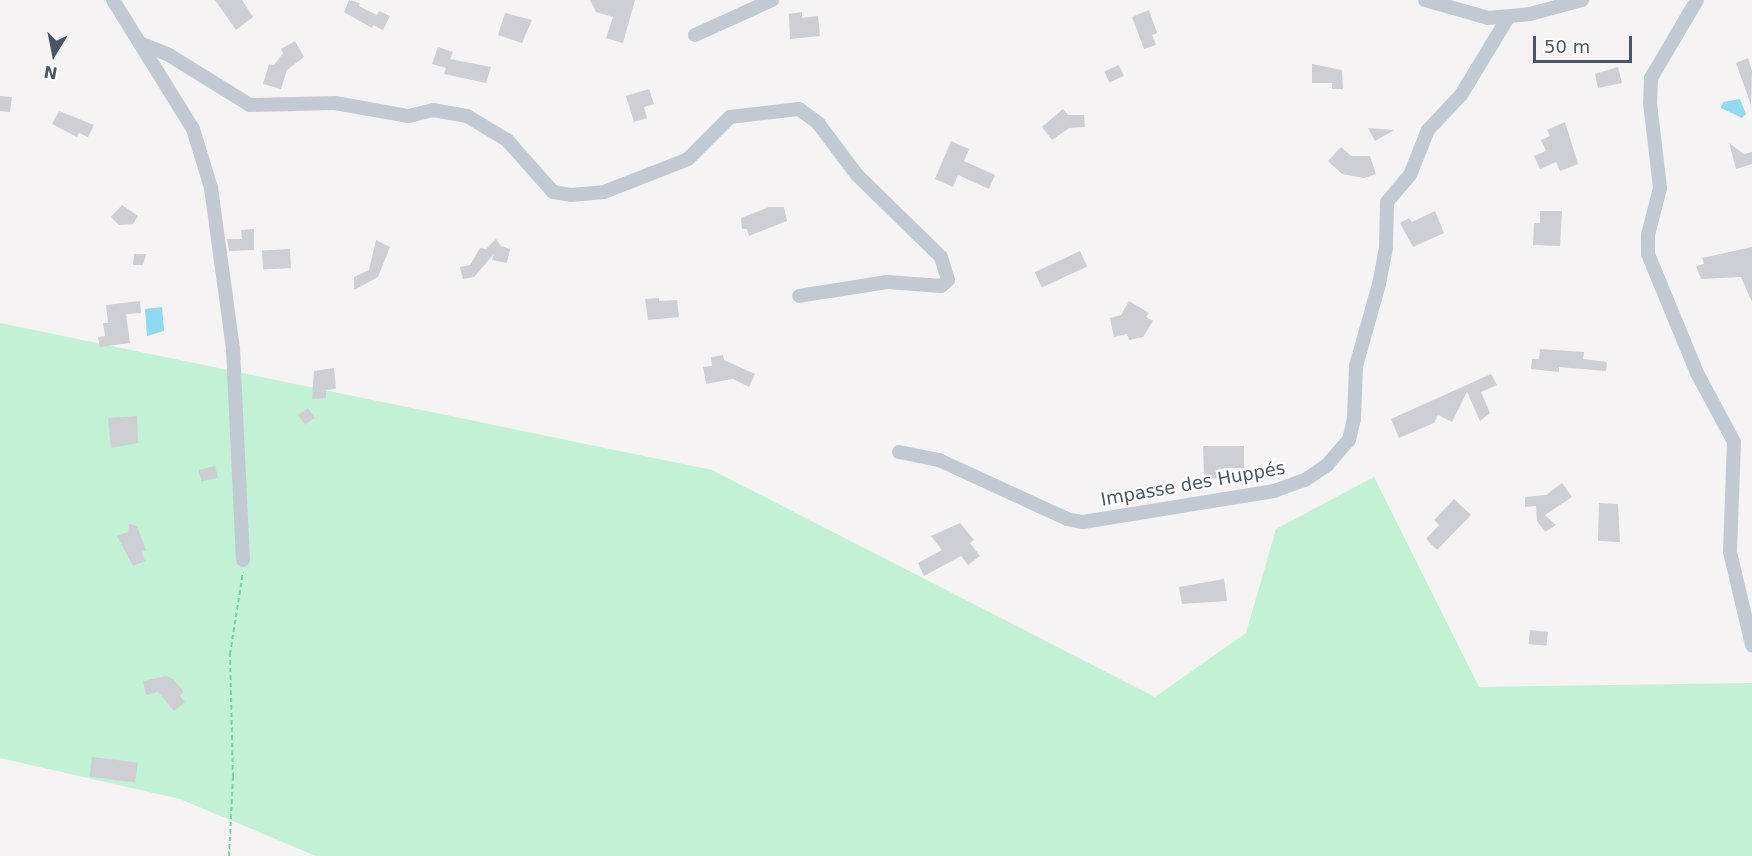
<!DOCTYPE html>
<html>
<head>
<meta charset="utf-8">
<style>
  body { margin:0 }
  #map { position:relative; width:1752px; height:856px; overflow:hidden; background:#f5f3f3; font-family:"DejaVu Sans",sans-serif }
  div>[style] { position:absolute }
  .green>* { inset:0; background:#c3f1d5 }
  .water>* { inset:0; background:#90daee }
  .building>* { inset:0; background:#cdcfd5; transform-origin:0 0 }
  .path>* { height:2px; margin-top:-1px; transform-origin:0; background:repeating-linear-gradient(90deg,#7ad0a6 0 4.5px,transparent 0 7.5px) }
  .street>* { height:14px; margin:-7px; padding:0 7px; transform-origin:7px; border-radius:7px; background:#c1cad2 }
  span { translate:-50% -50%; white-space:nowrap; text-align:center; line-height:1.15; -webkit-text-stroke:4.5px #fff; paint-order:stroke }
  .street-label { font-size:18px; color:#4a5661 }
  .north { position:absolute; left:24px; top:24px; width:60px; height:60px; -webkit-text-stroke:4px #fff; paint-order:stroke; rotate:190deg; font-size:16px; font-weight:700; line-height:24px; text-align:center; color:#4a5661 }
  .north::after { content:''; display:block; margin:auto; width:21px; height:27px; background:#4a5661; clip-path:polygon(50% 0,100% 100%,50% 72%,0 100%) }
  .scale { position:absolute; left:1533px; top:36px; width:99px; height:27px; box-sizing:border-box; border:3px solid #4a5661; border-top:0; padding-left:8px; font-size:18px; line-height:21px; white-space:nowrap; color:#4a5661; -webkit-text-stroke:4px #fff; paint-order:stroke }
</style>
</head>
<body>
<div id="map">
  <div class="green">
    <div style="clip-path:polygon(0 323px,712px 470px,1155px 697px,1246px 633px,1276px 529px,1374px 477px,1479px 687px,1752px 683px,1752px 856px,316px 856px,180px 799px,0 758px)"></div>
  </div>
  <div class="water">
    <div style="clip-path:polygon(1740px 99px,1746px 114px,1742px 118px,1721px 108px,1723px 102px)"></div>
    <div style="clip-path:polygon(162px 307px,164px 331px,147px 336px,145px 309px)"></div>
  </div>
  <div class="building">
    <div style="clip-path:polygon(215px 0,242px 0,253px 17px,236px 30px)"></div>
    <div style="clip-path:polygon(349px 0,360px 3px,359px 6px,377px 15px,379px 11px,390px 16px,383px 30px,373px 25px,372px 28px,344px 12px)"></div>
    <div style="clip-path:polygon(590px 0,635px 0,623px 43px,606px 38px,613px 17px,596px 12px)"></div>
    <div style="clip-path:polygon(1149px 10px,1157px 33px,1152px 35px,1156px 45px,1144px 49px,1132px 17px)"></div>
    <div style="clip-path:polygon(802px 12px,802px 18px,818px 16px,820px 36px,790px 39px,789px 14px)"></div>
    <div style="clip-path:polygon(505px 13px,532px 20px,522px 43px,498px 35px)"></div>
    <div style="clip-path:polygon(295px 41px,304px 57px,287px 70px,281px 89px,263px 84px,269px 64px,274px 65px,283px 53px,281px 49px)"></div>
    <div style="clip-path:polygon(438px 47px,453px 52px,450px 59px,491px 67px,486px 83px,444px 74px,446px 68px,432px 64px)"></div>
    <div style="clip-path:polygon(1748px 58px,1752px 71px,1751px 105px,1736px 63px)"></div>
    <div style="clip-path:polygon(1312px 64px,1342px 70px,1343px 89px,1332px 89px,1332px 83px,1312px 83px)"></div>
    <div style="left:1119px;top:65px;width:12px;height:16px;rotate:66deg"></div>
    <div style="clip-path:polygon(1618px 67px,1622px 83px,1598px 88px,1595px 74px)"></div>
    <div style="clip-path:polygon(649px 89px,654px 104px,644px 107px,647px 118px,634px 122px,626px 96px)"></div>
    <div style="clip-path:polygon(0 96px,12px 97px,10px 112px,0 111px)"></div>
    <div style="clip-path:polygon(1063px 109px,1068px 115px,1084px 115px,1085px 127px,1069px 128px,1052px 140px,1042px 127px)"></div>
    <div style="clip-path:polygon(59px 111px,94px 125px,88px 137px,79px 133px,77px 137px,52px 124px)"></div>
    <div style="clip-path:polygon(1565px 122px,1578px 164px,1560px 171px,1556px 162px,1540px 169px,1534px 156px,1546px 151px,1541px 140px,1550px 136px,1547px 130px)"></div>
    <div style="clip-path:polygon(1368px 128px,1394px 130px,1375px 141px)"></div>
    <div style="clip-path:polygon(951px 141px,969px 149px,964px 161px,995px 175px,989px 189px,958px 175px,953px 187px,935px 179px)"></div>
    <div style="clip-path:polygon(1729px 143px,1744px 154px,1752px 152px,1752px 164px,1736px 169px)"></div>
    <div style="clip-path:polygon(1341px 147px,1351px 156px,1370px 156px,1376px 174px,1364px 178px,1342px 174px,1328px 161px)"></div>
    <div style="clip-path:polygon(122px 205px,138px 216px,133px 224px,119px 225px,111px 217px)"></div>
    <div style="clip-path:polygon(769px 207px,784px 207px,787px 221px,749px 236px,747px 229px,742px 229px,741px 218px)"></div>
    <div style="clip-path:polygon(1435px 211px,1444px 233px,1413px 247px,1400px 223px,1409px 218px,1412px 222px)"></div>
    <div style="clip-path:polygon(1540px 211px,1562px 211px,1560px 246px,1533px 245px,1534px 223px,1540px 223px)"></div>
    <div style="clip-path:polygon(254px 229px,254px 250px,229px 251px,227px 239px,242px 239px,241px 230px)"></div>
    <div style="clip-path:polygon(496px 239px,501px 246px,510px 249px,507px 263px,492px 260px,494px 254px,474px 277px,463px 279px,460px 267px,470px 265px,480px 248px,486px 249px)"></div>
    <div style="clip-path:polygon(376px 240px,390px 247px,378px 277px,354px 290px,354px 277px,369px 270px)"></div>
    <div style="clip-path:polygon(1752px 247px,1752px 302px,1741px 277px,1701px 279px,1696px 266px,1704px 264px,1702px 258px)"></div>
    <div style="left:290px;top:249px;width:19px;height:28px;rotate:87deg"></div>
    <div style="left:1080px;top:251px;width:17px;height:50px;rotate:65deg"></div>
    <div style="clip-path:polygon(134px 254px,146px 254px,143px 265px,133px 265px)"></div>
    <div style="clip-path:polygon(659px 298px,659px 301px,677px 300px,679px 317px,648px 320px,645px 299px)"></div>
    <div style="clip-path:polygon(140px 301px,141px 313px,126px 314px,130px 343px,100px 347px,98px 337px,105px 336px,103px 323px,108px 323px,106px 305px)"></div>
    <div style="clip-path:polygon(1129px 301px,1149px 313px,1146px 317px,1153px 321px,1143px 337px,1129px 340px,1127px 334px,1114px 337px,1110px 318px,1121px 315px)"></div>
    <div style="clip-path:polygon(1540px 349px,1584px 352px,1583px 359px,1607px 362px,1606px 371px,1559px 367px,1559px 372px,1531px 369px,1532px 359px,1539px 359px)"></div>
    <div style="clip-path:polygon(723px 355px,724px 360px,755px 374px,749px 387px,733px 379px,706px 384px,703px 367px,712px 366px,711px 357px)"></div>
    <div style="clip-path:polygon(334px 368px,336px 389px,326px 390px,326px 398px,312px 399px,314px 371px)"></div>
    <div style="clip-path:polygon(1491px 374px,1497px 385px,1481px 392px,1490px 413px,1480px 421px,1467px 392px,1452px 422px,1438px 415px,1434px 423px,1399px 438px,1391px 419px)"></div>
    <div style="left:308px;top:408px;width:12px;height:12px;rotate:55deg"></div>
    <div style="clip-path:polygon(137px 416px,138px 443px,111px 448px,108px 418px)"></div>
    <div style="clip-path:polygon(1203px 446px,1244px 446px,1244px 468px,1225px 468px,1220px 470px,1220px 478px,1204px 478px)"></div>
    <div style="left:215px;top:466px;width:12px;height:17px;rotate:76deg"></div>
    <div style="clip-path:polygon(1562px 483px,1572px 497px,1545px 515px,1556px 525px,1545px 532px,1537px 521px,1536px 506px,1525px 507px,1525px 497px,1546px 495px)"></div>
    <div style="clip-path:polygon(1454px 499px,1471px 515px,1437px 550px,1426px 539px,1439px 525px,1434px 520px)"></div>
    <div style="clip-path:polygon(1599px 503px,1618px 504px,1620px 542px,1598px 541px)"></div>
    <div style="clip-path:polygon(960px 523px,974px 540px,970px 543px,980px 556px,968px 565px,961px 556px,924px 576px,918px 563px,942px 550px,931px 536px)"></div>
    <div style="clip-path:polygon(129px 524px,137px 526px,146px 550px,142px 552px,145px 561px,133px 566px,117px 536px,128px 532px)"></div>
    <div style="clip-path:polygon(1224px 579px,1227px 601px,1182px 604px,1179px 587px)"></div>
    <div style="left:1530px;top:630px;width:18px;height:14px;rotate:6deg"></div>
    <div style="clip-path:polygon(166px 676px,173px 679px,184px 692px,180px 696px,185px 702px,174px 711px,158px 692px,146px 695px,143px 681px)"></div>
    <div style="left:92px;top:757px;width:46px;height:20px;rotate:7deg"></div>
  </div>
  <div class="path">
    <div style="left:229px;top:856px;width:79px;rotate:-87.1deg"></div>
    <div style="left:233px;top:777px;width:123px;rotate:-91.4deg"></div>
    <div style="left:230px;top:654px;width:83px;rotate:-81deg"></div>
  </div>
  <div class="street">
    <div style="left:113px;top:0;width:152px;rotate:58.2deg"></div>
    <div style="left:193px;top:129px;width:62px;rotate:73deg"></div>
    <div style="left:211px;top:188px;width:162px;rotate:82.2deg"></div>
    <div style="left:233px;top:349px;width:211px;rotate:87.3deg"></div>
    <div style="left:1425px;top:0;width:66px;rotate:15.9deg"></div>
    <div style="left:1488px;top:18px;width:42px;rotate:-5.4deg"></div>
    <div style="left:1530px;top:14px;width:54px;rotate:-15.1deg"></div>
    <div style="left:1697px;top:0;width:91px;rotate:120.5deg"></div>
    <div style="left:1651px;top:78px;width:25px;rotate:92deg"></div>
    <div style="left:1650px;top:103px;width:86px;rotate:83.3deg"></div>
    <div style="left:1660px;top:188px;width:49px;rotate:104.3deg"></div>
    <div style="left:1648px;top:235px;width:19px;rotate:90deg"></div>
    <div style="left:1648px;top:254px;width:129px;rotate:67.6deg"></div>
    <div style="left:1697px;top:373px;width:78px;rotate:61.8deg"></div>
    <div style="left:1734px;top:442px;width:110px;rotate:92.1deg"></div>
    <div style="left:1730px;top:552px;width:96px;rotate:76.7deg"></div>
    <div style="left:695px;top:35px;width:85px;rotate:-24.4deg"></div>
    <div style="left:142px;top:44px;width:29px;rotate:22deg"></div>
    <div style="left:169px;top:55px;width:95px;rotate:31.7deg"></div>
    <div style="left:250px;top:105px;width:85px;rotate:-1.3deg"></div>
    <div style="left:335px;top:103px;width:75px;rotate:10deg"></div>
    <div style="left:409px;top:116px;width:25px;rotate:-14deg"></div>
    <div style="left:433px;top:110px;width:35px;rotate:10deg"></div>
    <div style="left:467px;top:116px;width:47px;rotate:31deg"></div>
    <div style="left:507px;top:140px;width:69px;rotate:48.5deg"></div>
    <div style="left:553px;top:192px;width:18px;rotate:9deg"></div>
    <div style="left:571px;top:195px;width:33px;rotate:-5deg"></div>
    <div style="left:604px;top:192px;width:90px;rotate:-21.4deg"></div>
    <div style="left:688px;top:159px;width:59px;rotate:-45deg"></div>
    <div style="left:730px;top:117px;width:69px;rotate:-6.6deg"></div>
    <div style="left:799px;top:109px;width:24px;rotate:36deg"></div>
    <div style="left:818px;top:123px;width:65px;rotate:53.1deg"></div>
    <div style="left:857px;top:175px;width:117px;rotate:44.3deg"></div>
    <div style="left:941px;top:257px;width:24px;rotate:73deg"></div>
    <div style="left:948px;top:280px;width:9px;rotate:139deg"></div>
    <div style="left:941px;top:286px;width:54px;rotate:-175.8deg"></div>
    <div style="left:887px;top:282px;width:89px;rotate:171deg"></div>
    <div style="left:899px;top:452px;width:41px;rotate:11.3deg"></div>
    <div style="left:939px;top:460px;width:141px;rotate:24.7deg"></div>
    <div style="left:1067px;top:519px;width:16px;rotate:11deg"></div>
    <div style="left:1083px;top:522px;width:193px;rotate:-9.2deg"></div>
    <div style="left:1274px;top:491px;width:33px;rotate:-20deg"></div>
    <div style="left:1305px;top:480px;width:27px;rotate:-34deg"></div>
    <div style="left:1327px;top:465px;width:33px;rotate:-49deg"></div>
    <div style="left:1349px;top:440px;width:22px;rotate:-77deg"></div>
    <div style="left:1354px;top:419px;width:53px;rotate:-87.8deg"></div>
    <div style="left:1356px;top:366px;width:85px;rotate:-74.3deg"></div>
    <div style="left:1379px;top:284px;width:38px;rotate:-79deg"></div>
    <div style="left:1386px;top:247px;width:45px;rotate:-88.7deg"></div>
    <div style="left:1387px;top:202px;width:35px;rotate:-50deg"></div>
    <div style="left:1410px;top:175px;width:48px;rotate:-68.2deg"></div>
    <div style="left:1428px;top:130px;width:48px;rotate:-46.7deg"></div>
    <div style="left:1461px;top:95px;width:92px;rotate:-58.7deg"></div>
  </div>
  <div class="street-label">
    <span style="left:1193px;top:484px;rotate:-10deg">Impasse des Huppés</span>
  </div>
  <div class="north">N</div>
  <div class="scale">50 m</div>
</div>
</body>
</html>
